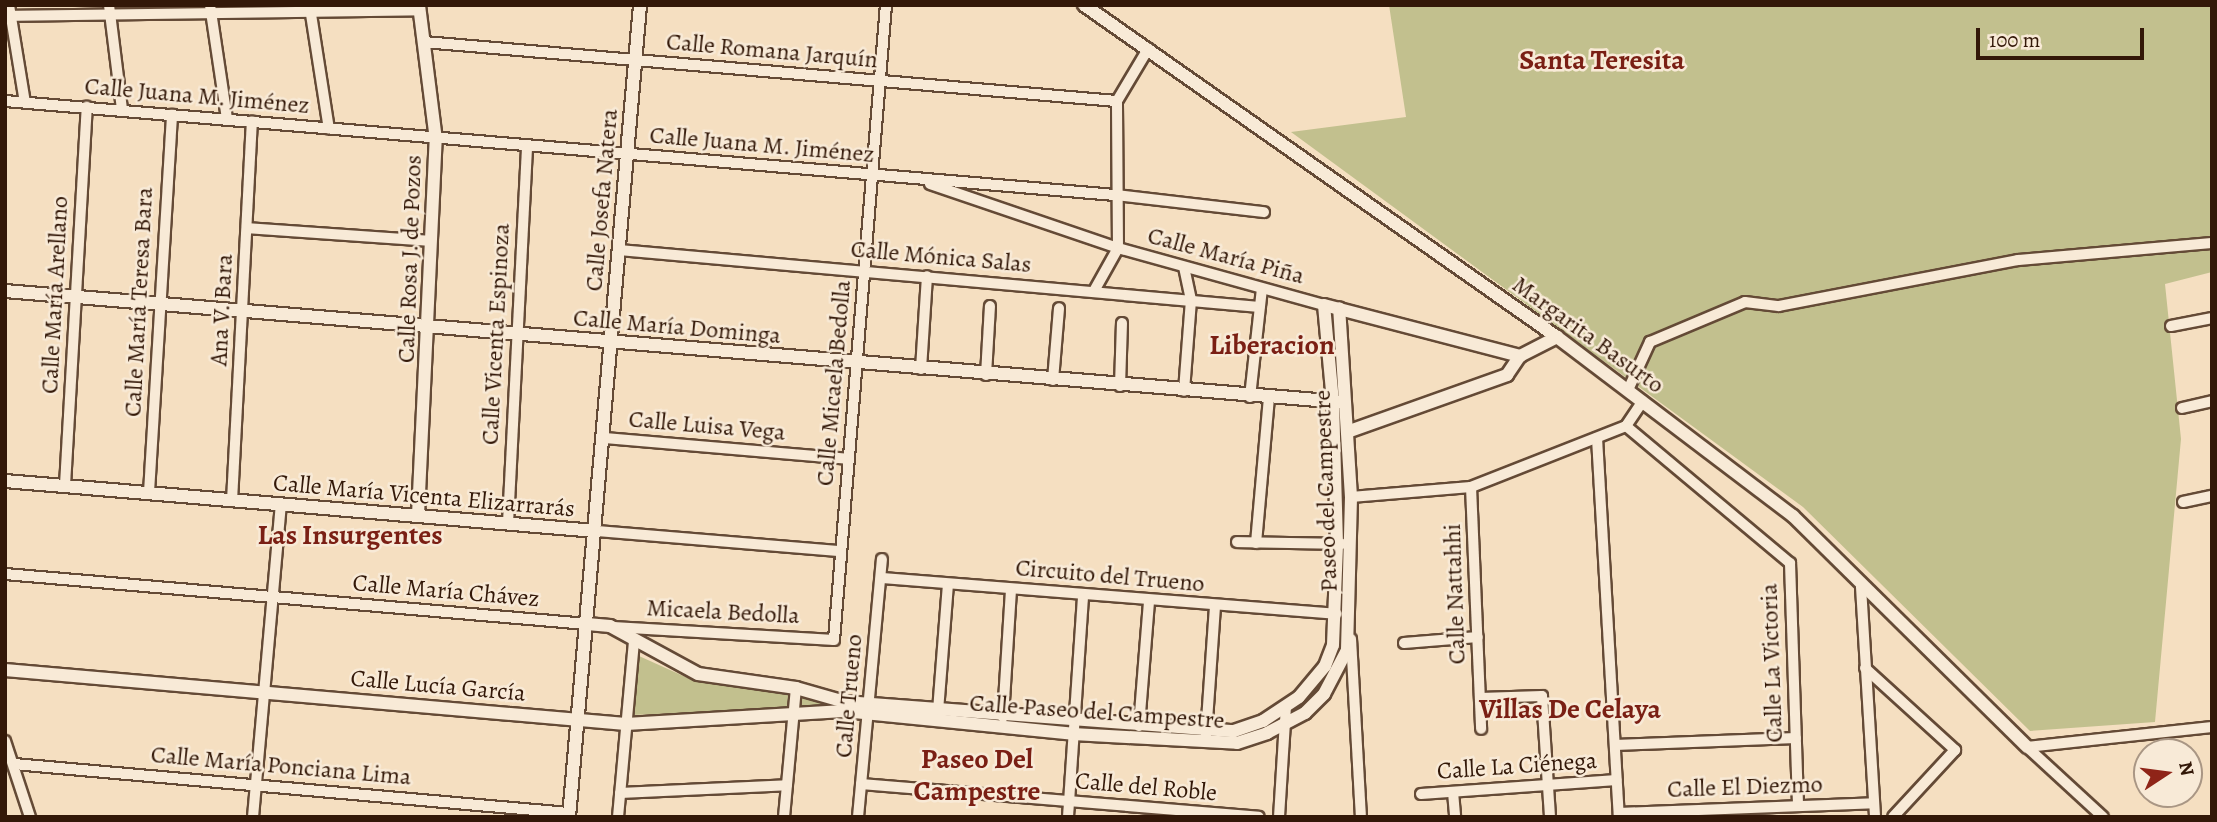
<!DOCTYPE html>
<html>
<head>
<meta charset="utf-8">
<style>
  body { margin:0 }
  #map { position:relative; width:2217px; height:822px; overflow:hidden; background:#f5dfc1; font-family:Alegreya,serif }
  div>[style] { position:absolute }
  .green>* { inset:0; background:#c2c08e }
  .roads { filter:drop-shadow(2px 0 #644a36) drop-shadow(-2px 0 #644a36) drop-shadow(0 2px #644a36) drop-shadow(0 -2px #644a36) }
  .minor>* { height:10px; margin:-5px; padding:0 5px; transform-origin:5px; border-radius:5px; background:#f8ead7 }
  .tertiary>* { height:12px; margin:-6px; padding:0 6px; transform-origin:6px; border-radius:6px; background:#f8ead7 }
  span { translate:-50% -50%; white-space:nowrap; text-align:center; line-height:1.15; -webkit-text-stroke:5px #f8ead7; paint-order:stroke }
  .street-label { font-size:24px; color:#331808 }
  .quarter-label { font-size:28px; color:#7a1f14; font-weight:700 }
  .frame { position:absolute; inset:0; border:7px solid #331808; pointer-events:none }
  .north { position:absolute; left:2133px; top:738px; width:70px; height:70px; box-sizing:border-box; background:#f8ead7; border:2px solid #a99684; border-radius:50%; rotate:77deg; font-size:19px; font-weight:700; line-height:28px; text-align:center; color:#331808 }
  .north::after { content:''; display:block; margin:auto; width:24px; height:32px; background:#8f2418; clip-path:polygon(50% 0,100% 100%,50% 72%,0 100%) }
  .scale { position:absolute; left:1976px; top:28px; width:168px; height:32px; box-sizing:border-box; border:4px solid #331808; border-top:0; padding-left:9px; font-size:21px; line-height:24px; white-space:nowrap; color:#331808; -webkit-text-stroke:5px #f8ead7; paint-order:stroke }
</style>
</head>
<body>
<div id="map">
  <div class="green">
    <div style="clip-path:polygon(1389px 5px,2212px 5px,2212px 272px,2165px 284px,2181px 439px,2155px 722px,2030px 731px,1803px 507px,1291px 132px,1406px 117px)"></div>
    <div style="clip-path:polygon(639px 656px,690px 679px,784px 689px,837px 707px,631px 715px)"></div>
  </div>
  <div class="roads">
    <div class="minor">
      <div style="left:9px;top:5px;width:99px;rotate:80.7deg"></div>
      <div style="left:109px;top:5px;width:106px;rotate:82.9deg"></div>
      <div style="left:210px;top:5px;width:115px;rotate:81.5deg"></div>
      <div style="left:310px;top:8px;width:122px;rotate:81.1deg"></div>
      <div style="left:5px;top:16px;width:415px;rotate:-0.8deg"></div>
      <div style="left:424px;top:42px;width:696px;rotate:4.87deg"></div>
      <div style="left:5px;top:101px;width:1115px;rotate:4.84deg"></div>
      <div style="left:1116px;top:195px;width:149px;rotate:6.6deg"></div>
      <div style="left:930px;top:184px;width:199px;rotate:18.8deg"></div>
      <div style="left:1118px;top:248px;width:214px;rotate:15.5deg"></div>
      <div style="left:247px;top:228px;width:184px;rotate:4deg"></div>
      <div style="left:619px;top:250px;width:643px;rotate:5.09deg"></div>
      <div style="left:1184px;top:267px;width:34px;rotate:78deg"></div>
      <div style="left:1191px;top:300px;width:91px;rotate:94.4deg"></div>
      <div style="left:1094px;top:291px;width:49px;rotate:-60.8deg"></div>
      <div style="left:1118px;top:248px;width:147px;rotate:-90.4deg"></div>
      <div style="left:1117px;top:101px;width:61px;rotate:-59.2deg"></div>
      <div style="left:2171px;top:326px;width:42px;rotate:-11deg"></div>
      <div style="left:921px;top:369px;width:93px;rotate:-86.3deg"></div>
      <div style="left:986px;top:375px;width:69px;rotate:-86.7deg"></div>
      <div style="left:1053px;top:380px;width:72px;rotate:-85.2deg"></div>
      <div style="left:1120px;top:386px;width:63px;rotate:-88.2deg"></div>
      <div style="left:1628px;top:390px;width:53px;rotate:-65.4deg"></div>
      <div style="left:1650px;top:342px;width:103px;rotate:-22.8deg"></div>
      <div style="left:1745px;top:302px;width:34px;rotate:7deg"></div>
      <div style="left:1779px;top:306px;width:243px;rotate:-10.9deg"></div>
      <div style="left:2018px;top:260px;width:195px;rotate:-5deg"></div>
      <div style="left:1250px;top:397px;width:109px;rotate:-83.7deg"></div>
      <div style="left:2182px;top:408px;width:31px;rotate:-13deg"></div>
      <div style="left:1626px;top:426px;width:214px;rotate:39.9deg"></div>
      <div style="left:1790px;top:563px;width:243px;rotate:88.1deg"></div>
      <div style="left:604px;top:438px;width:245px;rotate:4.9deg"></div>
      <div style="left:1597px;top:438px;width:380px;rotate:86.7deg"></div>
      <div style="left:65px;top:485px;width:379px;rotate:-86.7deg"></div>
      <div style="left:1471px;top:487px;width:242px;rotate:87.6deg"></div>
      <div style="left:149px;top:492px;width:378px;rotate:-86.5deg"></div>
      <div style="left:1351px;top:497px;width:120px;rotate:-4.8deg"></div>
      <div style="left:1471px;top:487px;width:167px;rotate:-21.5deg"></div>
      <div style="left:1626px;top:426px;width:30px;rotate:-56deg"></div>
      <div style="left:232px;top:501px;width:380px;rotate:-87deg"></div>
      <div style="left:2183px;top:502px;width:30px;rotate:-12deg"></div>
      <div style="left:508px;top:523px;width:377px;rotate:-87.1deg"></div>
      <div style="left:596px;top:531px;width:244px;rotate:4.7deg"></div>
      <div style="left:1237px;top:542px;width:105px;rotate:1.1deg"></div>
      <div style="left:1256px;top:543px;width:146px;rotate:-84.9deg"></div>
      <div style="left:5px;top:574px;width:584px;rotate:4.91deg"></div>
      <div style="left:881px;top:578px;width:457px;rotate:4.5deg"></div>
      <div style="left:1861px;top:587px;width:230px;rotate:86.5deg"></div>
      <div style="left:614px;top:627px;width:220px;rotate:3.4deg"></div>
      <div style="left:834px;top:640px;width:637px;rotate:-85.32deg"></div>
      <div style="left:1351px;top:639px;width:178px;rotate:86.8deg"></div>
      <div style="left:1404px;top:643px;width:74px;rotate:-4.6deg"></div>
      <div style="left:1865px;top:668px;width:122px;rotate:42.3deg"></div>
      <div style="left:1955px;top:750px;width:91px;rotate:132.8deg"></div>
      <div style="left:1480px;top:698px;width:62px;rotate:-1.8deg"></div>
      <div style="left:1542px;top:696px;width:121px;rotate:86.2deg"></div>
      <div style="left:938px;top:711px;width:127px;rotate:-85.5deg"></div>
      <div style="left:1003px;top:717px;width:127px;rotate:-86.4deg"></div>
      <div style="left:1139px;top:726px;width:125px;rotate:-85.4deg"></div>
      <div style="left:1206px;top:735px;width:129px;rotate:-86deg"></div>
      <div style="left:5px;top:741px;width:80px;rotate:71.8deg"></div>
      <div style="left:1615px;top:745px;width:181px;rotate:-2.2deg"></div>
      <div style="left:2027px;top:747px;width:186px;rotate:-6.2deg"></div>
      <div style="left:2027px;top:747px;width:103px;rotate:42.6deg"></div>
      <div style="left:14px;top:764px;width:557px;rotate:5.05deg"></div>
      <div style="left:861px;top:784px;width:399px;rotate:4.7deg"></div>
      <div style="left:1453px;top:792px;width:25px;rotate:85deg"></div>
      <div style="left:620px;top:793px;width:167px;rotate:-2.7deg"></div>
      <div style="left:1421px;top:794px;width:196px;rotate:-4.1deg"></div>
      <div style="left:1619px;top:813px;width:255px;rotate:-2.2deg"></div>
      <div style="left:253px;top:817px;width:313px;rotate:-84.9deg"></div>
      <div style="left:618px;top:817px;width:177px;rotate:-84.8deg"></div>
      <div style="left:784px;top:817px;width:130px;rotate:-84.7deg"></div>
      <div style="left:858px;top:817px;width:259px;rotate:-84.7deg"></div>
      <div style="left:1068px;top:817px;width:223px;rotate:-86.1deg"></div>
      <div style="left:1279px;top:817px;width:110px;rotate:-86.4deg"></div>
    </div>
    <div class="tertiary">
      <div style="left:1084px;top:5px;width:578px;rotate:35.07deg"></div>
      <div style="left:1557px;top:337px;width:296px;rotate:37.2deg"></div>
      <div style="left:1793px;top:516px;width:329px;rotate:44.6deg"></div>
      <div style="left:5px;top:291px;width:1341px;rotate:4.75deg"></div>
      <div style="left:1347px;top:432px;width:170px;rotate:-19.6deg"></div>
      <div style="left:1507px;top:375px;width:23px;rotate:-56deg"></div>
      <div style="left:5px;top:481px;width:593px;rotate:4.84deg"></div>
      <div style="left:418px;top:515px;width:375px;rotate:-87.3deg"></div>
      <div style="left:436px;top:140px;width:136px;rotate:-97.2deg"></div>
      <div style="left:587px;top:624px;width:23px;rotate:5deg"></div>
      <div style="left:610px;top:626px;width:100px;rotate:28.6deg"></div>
      <div style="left:698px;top:674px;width:99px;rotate:8.1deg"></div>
      <div style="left:796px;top:688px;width:51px;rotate:15.9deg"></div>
      <div style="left:845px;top:702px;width:390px;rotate:4.3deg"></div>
      <div style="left:1234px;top:731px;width:31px;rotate:-19deg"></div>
      <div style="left:1263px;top:721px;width:43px;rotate:-33.7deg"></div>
      <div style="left:1299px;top:697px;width:40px;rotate:-50deg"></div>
      <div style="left:1325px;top:666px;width:22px;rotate:-69deg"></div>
      <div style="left:1333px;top:645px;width:101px;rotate:-87.7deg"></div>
      <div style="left:1337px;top:544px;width:142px;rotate:-91.6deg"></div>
      <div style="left:1333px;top:402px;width:97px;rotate:-95.3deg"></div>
      <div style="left:1324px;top:305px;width:203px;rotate:14.6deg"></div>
      <div style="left:1520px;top:356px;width:42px;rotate:-27.2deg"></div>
      <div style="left:5px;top:670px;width:623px;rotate:4.97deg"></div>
      <div style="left:626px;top:724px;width:218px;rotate:-3.4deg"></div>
      <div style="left:844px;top:711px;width:230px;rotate:5.7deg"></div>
      <div style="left:1073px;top:734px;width:164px;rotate:3.1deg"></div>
      <div style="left:1237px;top:743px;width:32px;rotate:-18deg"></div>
      <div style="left:1267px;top:733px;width:43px;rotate:-27.8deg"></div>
      <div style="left:1305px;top:713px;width:27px;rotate:-45deg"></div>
      <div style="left:1324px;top:694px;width:50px;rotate:-62.4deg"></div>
      <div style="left:1347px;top:650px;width:153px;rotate:-88.5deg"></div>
      <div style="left:1351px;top:497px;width:189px;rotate:-93.6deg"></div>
      <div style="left:569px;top:817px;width:815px;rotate:-85deg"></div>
    </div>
  </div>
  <div class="street-label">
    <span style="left:772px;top:51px;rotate:5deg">Calle Romana Jarquín</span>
    <span style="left:197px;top:96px;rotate:5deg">Calle Juana M. Jiménez</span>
    <span style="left:762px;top:145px;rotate:5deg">Calle Juana M. Jiménez</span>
    <span style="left:602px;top:200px;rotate:-85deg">Calle Josefa Natera</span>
    <span style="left:1226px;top:256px;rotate:15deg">Calle María Piña</span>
    <span style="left:941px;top:257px;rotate:5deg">Calle Mónica Salas</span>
    <span style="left:410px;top:259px;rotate:-88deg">Calle Rosa J. de Pozos</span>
    <span style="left:55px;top:295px;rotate:-87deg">Calle María Arellano</span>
    <span style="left:139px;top:302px;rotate:-87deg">Calle María Teresa Bara</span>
    <span style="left:222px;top:310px;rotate:-87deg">Ana V. Bara</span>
    <span style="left:677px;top:327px;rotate:5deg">Calle María Dominga</span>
    <span style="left:496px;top:334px;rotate:-87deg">Calle Vicenta Espinoza</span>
    <span style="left:1588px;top:335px;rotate:36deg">Margarita Basurto</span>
    <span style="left:834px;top:383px;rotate:-85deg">Calle Micaela Bedolla</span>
    <span style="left:707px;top:426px;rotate:5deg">Calle Luisa Vega</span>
    <span style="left:1326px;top:491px;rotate:-92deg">Paseo del Campestre</span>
    <span style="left:424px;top:496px;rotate:5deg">Calle María Vicenta Elizarrarás</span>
    <span style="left:1110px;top:576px;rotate:5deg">Circuito del Trueno</span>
    <span style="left:446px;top:591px;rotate:5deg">Calle María Chávez</span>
    <span style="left:1455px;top:594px;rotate:-92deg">Calle Nattahhi</span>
    <span style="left:723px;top:612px;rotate:3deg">Micaela Bedolla</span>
    <span style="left:1772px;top:663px;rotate:-92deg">Calle La Victoria</span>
    <span style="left:438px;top:686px;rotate:5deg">Calle Lucía García</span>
    <span style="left:849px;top:696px;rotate:-85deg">Calle Trueno</span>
    <span style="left:1097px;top:712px;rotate:4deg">Calle Paseo del Campestre</span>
    <span style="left:281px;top:766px;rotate:5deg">Calle María Ponciana Lima</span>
    <span style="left:1517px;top:766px;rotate:-4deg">Calle La Ciénega</span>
    <span style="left:1146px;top:787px;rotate:5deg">Calle del Roble</span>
    <span style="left:1745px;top:787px;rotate:-2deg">Calle El Diezmo</span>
  </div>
  <div class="quarter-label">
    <span style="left:1602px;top:60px">Santa Teresita</span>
    <span style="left:1272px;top:345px">Liberacion</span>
    <span style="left:350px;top:535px">Las Insurgentes</span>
    <span style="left:1570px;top:709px">Villas De Celaya</span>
    <span style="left:977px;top:775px">Paseo Del<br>Campestre</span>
  </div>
  <div class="frame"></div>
  <div class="north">N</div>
  <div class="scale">100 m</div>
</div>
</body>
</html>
